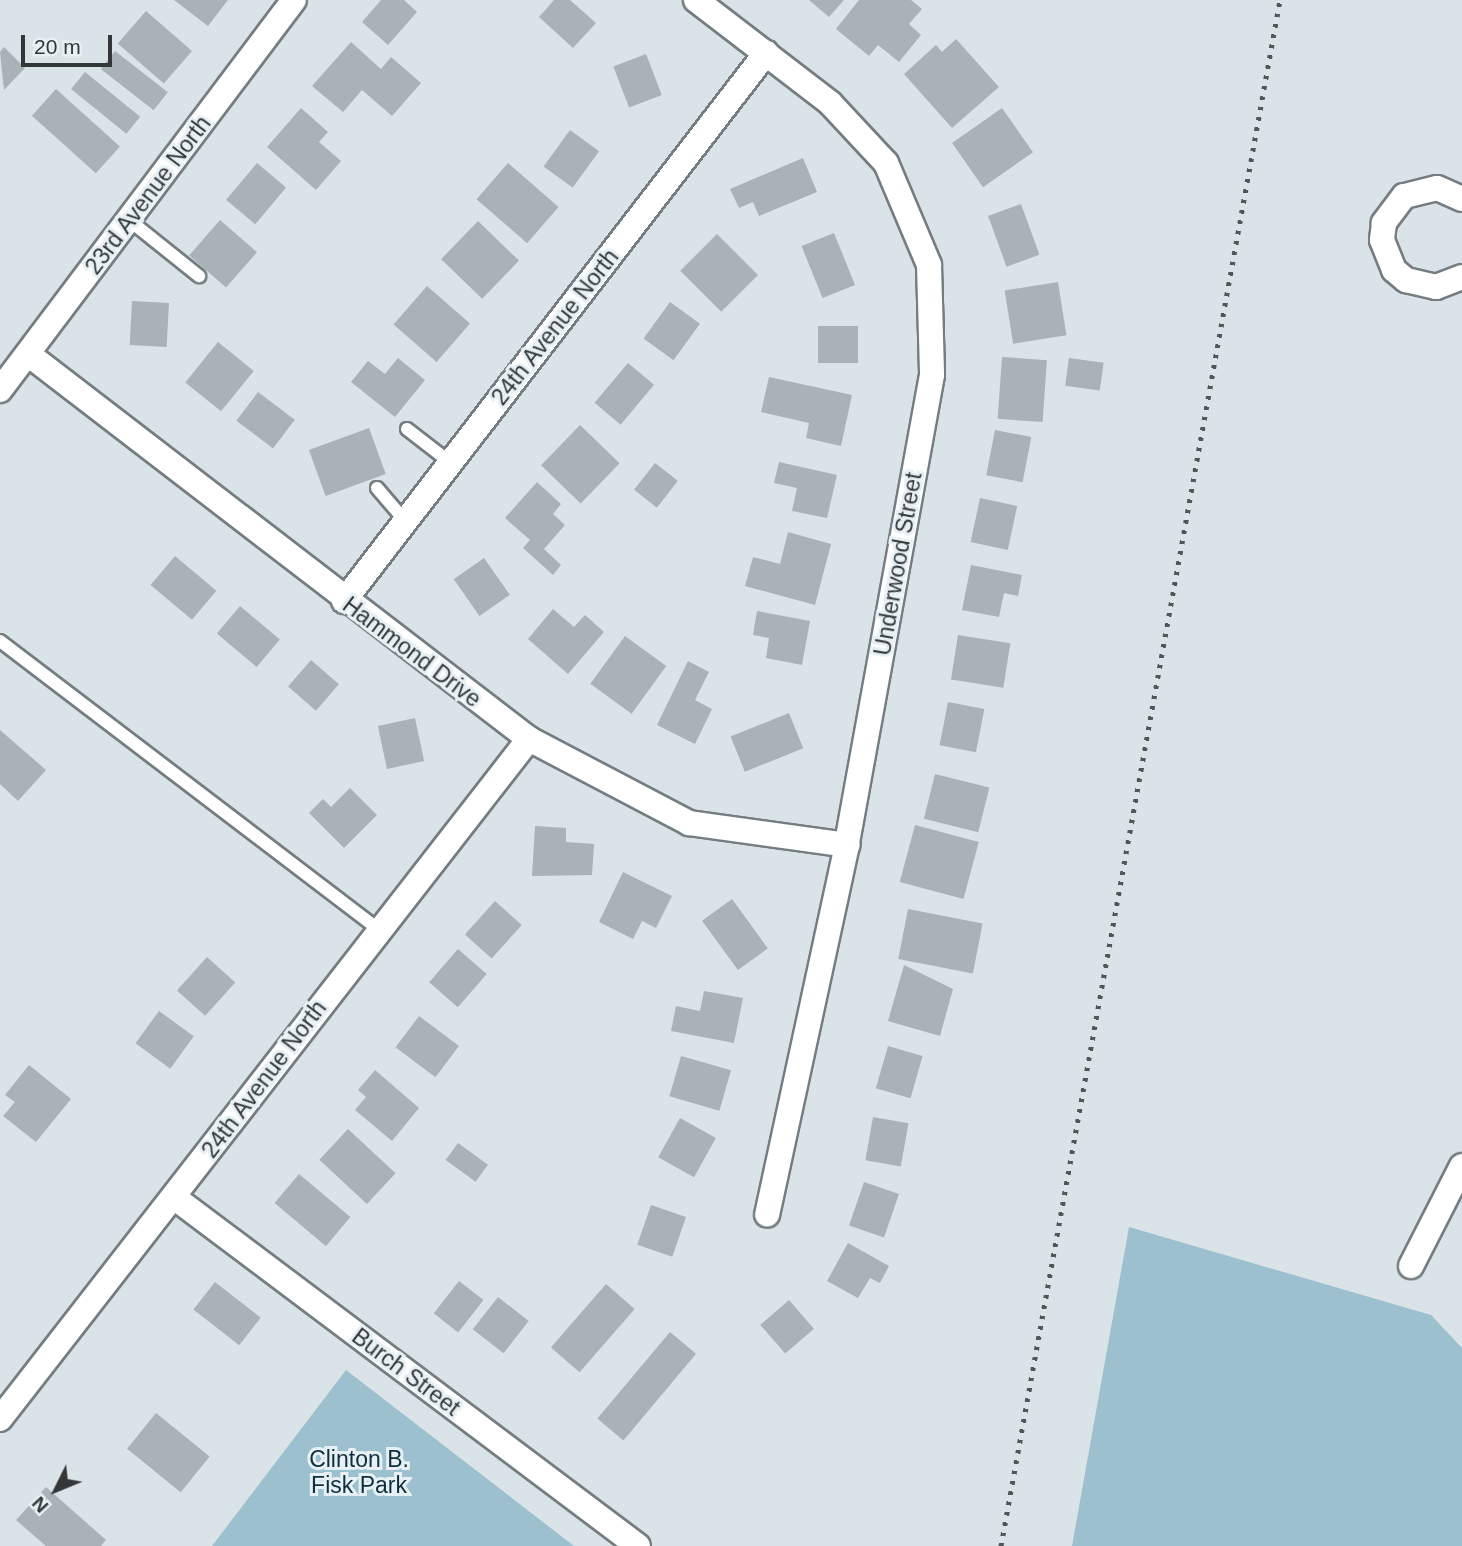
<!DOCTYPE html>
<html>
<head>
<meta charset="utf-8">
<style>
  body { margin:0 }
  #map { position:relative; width:1462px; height:1546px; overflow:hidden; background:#dae4e8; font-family:Arial,sans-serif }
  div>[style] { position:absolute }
  .green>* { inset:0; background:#9cc0ce }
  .building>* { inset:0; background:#a9b2b6; transform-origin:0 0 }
  .roads { filter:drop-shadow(2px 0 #747d81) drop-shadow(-2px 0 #747d81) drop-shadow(0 2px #747d81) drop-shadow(0 -2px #747d81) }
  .lane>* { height:12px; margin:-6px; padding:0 6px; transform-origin:6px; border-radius:6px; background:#fff }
  .street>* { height:24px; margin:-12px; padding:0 12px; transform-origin:12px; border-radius:12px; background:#fff }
  .rail>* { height:5px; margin-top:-2.5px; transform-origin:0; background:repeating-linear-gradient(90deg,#515657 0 3.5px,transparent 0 10.5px) }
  span { translate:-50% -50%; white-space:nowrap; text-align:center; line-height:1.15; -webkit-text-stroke:6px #e7f1f5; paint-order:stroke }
  .street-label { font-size:23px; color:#333738 }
  .park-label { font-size:23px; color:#0e303c }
  .north { position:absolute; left:21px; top:1455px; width:70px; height:70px; -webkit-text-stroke:5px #e7f1f5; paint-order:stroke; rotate:227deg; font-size:19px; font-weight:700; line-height:28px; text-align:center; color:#333738 }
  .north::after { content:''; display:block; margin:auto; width:24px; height:32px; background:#333738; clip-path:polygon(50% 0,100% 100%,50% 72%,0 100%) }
  .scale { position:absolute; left:21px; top:35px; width:91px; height:32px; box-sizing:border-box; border:4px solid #333738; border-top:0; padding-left:9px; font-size:21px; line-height:24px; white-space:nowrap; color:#333738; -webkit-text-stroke:5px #e7f1f5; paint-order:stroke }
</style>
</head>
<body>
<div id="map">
  <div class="green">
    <div style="clip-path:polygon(1129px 1227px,1431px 1315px,1462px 1348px,1462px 1546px,1072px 1546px)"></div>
    <div style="clip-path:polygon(346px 1370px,574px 1546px,212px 1546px)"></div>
  </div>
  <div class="building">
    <div style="clip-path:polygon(174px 0,228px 0,208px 26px)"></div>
    <div style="clip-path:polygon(381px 0,404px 0,417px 12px,388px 45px,362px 22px)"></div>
    <div style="clip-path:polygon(554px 0,570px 0,596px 23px,573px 48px,539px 17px)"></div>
    <div style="clip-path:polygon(809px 0,844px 0,829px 17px)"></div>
    <div style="clip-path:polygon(859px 0,911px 0,922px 9px,909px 24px,921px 35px,899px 62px,878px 45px,869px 56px,836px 29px)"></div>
    <div style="left:146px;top:11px;width:61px;height:43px;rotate:41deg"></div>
    <div style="clip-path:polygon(956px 39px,999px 87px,952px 128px,904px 74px,936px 45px,942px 52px)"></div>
    <div style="clip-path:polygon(351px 42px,381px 69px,391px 57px,421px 83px,392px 116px,362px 90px,343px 112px,312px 86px)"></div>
    <div style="clip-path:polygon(4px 47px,25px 68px,4px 90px,0 52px)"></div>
    <div style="left:115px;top:51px;width:67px;height:23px;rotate:38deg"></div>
    <div style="left:646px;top:54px;width:44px;height:35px;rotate:69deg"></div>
    <div style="left:85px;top:72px;width:71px;height:22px;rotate:39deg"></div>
    <div style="left:56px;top:89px;width:86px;height:36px;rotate:42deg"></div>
    <div style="clip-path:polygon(301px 108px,328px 132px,319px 142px,341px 161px,316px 190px,267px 147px)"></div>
    <div style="left:1002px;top:108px;width:54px;height:61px;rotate:55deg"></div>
    <div style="left:570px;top:130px;width:36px;height:45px;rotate:36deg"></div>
    <div style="clip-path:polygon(803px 158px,817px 192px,759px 216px,753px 202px,739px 208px,730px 189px)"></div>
    <div style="left:257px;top:163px;width:38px;height:48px;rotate:40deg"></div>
    <div style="left:508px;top:163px;width:67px;height:48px;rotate:41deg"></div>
    <div style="left:1021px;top:204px;width:54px;height:35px;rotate:70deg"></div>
    <div style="left:220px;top:220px;width:49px;height:47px;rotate:41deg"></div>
    <div style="left:478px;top:221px;width:57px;height:53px;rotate:44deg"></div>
    <div style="left:834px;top:233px;width:56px;height:35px;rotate:68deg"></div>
    <div style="left:717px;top:234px;width:58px;height:52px;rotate:45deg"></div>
    <div style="left:1058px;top:282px;width:54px;height:54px;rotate:81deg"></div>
    <div style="left:427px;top:286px;width:57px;height:51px;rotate:41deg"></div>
    <div style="left:132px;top:301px;width:37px;height:44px;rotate:3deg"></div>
    <div style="left:670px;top:302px;width:37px;height:45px;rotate:36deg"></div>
    <div style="left:818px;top:326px;width:40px;height:37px"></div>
    <div style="left:218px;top:342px;width:46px;height:52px;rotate:39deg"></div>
    <div style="left:1002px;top:357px;width:45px;height:62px;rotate:4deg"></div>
    <div style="clip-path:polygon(398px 358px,425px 380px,395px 417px,351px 382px,368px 361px,385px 374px)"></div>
    <div style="left:1069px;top:358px;width:35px;height:28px;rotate:8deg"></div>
    <div style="left:628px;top:363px;width:34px;height:52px;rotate:40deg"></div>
    <div style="clip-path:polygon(769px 377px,852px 395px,841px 446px,806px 438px,809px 423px,761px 412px)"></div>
    <div style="left:258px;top:392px;width:46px;height:36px;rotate:37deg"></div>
    <div style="left:580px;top:425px;width:55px;height:56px;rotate:44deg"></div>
    <div style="left:369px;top:428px;width:49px;height:64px;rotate:70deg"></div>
    <div style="left:995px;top:430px;width:37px;height:46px;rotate:11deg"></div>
    <div style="clip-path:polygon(779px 462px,837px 475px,827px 518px,792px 511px,797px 488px,774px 483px)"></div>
    <div style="left:655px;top:463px;width:29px;height:34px;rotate:38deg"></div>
    <div style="clip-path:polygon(537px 482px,561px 504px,553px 514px,565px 525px,544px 549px,561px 565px,553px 575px,523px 548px,530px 540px,505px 518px)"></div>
    <div style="left:980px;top:498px;width:38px;height:45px;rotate:12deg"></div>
    <div style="clip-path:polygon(788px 532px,831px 544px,815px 605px,745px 586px,753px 557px,780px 564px)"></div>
    <div style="left:175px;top:556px;width:54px;height:38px;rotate:40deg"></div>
    <div style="left:484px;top:558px;width:45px;height:37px;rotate:55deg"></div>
    <div style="clip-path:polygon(971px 565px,1022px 575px,1018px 596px,1004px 593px,999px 617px,962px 610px)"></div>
    <div style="left:240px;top:606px;width:52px;height:36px;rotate:40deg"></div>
    <div style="clip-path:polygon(553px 609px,574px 627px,585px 615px,604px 632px,568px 674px,528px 639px)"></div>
    <div style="clip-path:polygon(757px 611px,810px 621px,802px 665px,766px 658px,769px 638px,753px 635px)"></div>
    <div style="left:958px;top:635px;width:53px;height:45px;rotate:9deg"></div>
    <div style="left:625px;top:636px;width:51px;height:59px;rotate:36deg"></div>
    <div style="left:311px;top:660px;width:37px;height:35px;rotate:41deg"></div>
    <div style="clip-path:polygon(688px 661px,709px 672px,695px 700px,712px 709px,695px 744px,657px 725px)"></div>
    <div style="left:948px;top:702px;width:37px;height:44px;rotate:11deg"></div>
    <div style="left:789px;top:713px;width:38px;height:63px;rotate:68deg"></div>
    <div style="left:415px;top:718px;width:44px;height:38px;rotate:78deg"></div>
    <div style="clip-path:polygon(0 730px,46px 770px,18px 801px,0 784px)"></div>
    <div style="left:935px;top:774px;width:56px;height:46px;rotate:14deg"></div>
    <div style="clip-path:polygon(350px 788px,377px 815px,344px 848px,309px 813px,323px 799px,331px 807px)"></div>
    <div style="left:915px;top:825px;width:66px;height:59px;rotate:15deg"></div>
    <div style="clip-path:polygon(535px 826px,566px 828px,566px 842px,594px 844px,592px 875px,532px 876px)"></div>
    <div style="clip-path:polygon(623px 872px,672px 896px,656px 928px,642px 921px,633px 939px,599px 922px)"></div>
    <div style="left:732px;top:899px;width:61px;height:37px;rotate:54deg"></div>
    <div style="left:495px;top:901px;width:36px;height:45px;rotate:42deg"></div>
    <div style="left:908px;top:909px;width:76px;height:51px;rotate:11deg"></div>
    <div style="left:458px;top:949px;width:38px;height:44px;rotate:41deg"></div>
    <div style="left:207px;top:957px;width:38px;height:45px;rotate:42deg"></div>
    <div style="clip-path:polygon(904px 965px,953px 989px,940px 1036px,888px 1021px)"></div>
    <div style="clip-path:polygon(704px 991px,743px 998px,734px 1043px,671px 1031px,676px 1006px,700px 1011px)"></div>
    <div style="left:159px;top:1011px;width:43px;height:40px;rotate:36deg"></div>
    <div style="left:419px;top:1016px;width:50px;height:39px;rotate:37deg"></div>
    <div style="left:888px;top:1046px;width:36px;height:44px;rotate:16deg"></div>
    <div style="left:681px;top:1056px;width:52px;height:42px;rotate:16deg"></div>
    <div style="clip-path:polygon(29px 1065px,71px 1099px,36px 1142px,3px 1116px,15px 1102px,5px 1095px)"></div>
    <div style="clip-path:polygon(375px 1070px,419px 1108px,392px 1141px,355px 1110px,366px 1097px,358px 1090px)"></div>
    <div style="left:873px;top:1117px;width:36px;height:44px;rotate:10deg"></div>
    <div style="left:680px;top:1118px;width:41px;height:45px;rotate:29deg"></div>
    <div style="left:348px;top:1129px;width:65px;height:42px;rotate:43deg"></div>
    <div style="left:458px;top:1143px;width:37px;height:21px;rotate:36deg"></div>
    <div style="left:299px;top:1174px;width:67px;height:38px;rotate:40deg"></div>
    <div style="left:864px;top:1182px;width:37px;height:46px;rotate:19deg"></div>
    <div style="left:651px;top:1205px;width:37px;height:42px;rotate:19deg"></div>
    <div style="clip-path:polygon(848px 1243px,889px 1266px,880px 1283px,870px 1278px,858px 1298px,827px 1281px)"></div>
    <div style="left:459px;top:1281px;width:31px;height:41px;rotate:38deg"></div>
    <div style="left:215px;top:1282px;width:58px;height:35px;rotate:38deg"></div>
    <div style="left:606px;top:1284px;width:38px;height:84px;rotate:41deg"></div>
    <div style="left:498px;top:1297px;width:39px;height:41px;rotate:38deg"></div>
    <div style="left:789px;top:1300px;width:38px;height:38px;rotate:49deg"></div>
    <div style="left:670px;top:1332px;width:34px;height:113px;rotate:40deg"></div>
    <div style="left:156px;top:1413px;width:69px;height:46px;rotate:39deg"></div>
    <div style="clip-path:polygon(46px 1487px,106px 1540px,101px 1546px,46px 1546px,16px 1520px)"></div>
  </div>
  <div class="roads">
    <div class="lane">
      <div style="left:129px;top:220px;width:90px;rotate:38.7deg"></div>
      <div style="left:407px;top:429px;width:56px;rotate:37.7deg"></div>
      <div style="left:377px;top:488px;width:45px;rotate:49.5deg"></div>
      <div style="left:0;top:641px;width:474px;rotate:37.3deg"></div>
    </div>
    <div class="street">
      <div style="left:696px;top:0;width:169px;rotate:37.5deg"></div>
      <div style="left:830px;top:103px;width:82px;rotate:47deg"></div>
      <div style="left:886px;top:163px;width:111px;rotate:67.1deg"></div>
      <div style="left:929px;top:265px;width:110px;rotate:88.4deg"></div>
      <div style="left:932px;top:375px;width:478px;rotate:100.3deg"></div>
      <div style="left:847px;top:845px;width:378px;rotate:102.2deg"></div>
      <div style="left:1462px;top:199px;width:27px;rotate:-156deg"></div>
      <div style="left:1437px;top:188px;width:34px;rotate:166deg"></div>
      <div style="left:1404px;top:196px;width:34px;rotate:127deg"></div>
      <div style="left:1384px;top:223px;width:17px;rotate:97deg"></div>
      <div style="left:1382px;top:240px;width:32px;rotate:68deg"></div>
      <div style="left:1394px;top:270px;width:16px;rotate:40deg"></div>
      <div style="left:1406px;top:280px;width:31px;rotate:13deg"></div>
      <div style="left:1436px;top:287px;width:28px;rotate:-21deg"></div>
      <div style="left:28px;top:354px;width:632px;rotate:37.54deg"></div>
      <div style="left:529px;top:739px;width:181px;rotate:27.7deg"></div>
      <div style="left:689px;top:823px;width:160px;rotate:7.9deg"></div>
      <div style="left:0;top:390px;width:488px;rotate:-53deg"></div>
      <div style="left:344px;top:601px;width:692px;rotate:-52.4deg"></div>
      <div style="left:175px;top:1198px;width:579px;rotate:36.93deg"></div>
      <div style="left:1411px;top:1266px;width:112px;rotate:-63deg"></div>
      <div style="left:0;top:1419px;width:862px;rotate:-52.12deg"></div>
    </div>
  </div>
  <div class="rail">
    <div style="left:1001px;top:1546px;width:1571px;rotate:-79.77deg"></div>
  </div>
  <div class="street-label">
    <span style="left:148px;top:195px;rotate:-53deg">23rd Avenue North</span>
    <span style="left:555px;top:327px;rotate:-52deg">24th Avenue North</span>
    <span style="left:898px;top:564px;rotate:-80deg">Underwood Street</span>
    <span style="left:412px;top:652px;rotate:37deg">Hammond Drive</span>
    <span style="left:264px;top:1079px;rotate:-53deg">24th Avenue North</span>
    <span style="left:406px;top:1372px;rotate:37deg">Burch Street</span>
  </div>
  <div class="park-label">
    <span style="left:359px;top:1472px">Clinton B.<br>Fisk Park</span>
  </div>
  <div class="north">N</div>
  <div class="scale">20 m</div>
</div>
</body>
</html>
